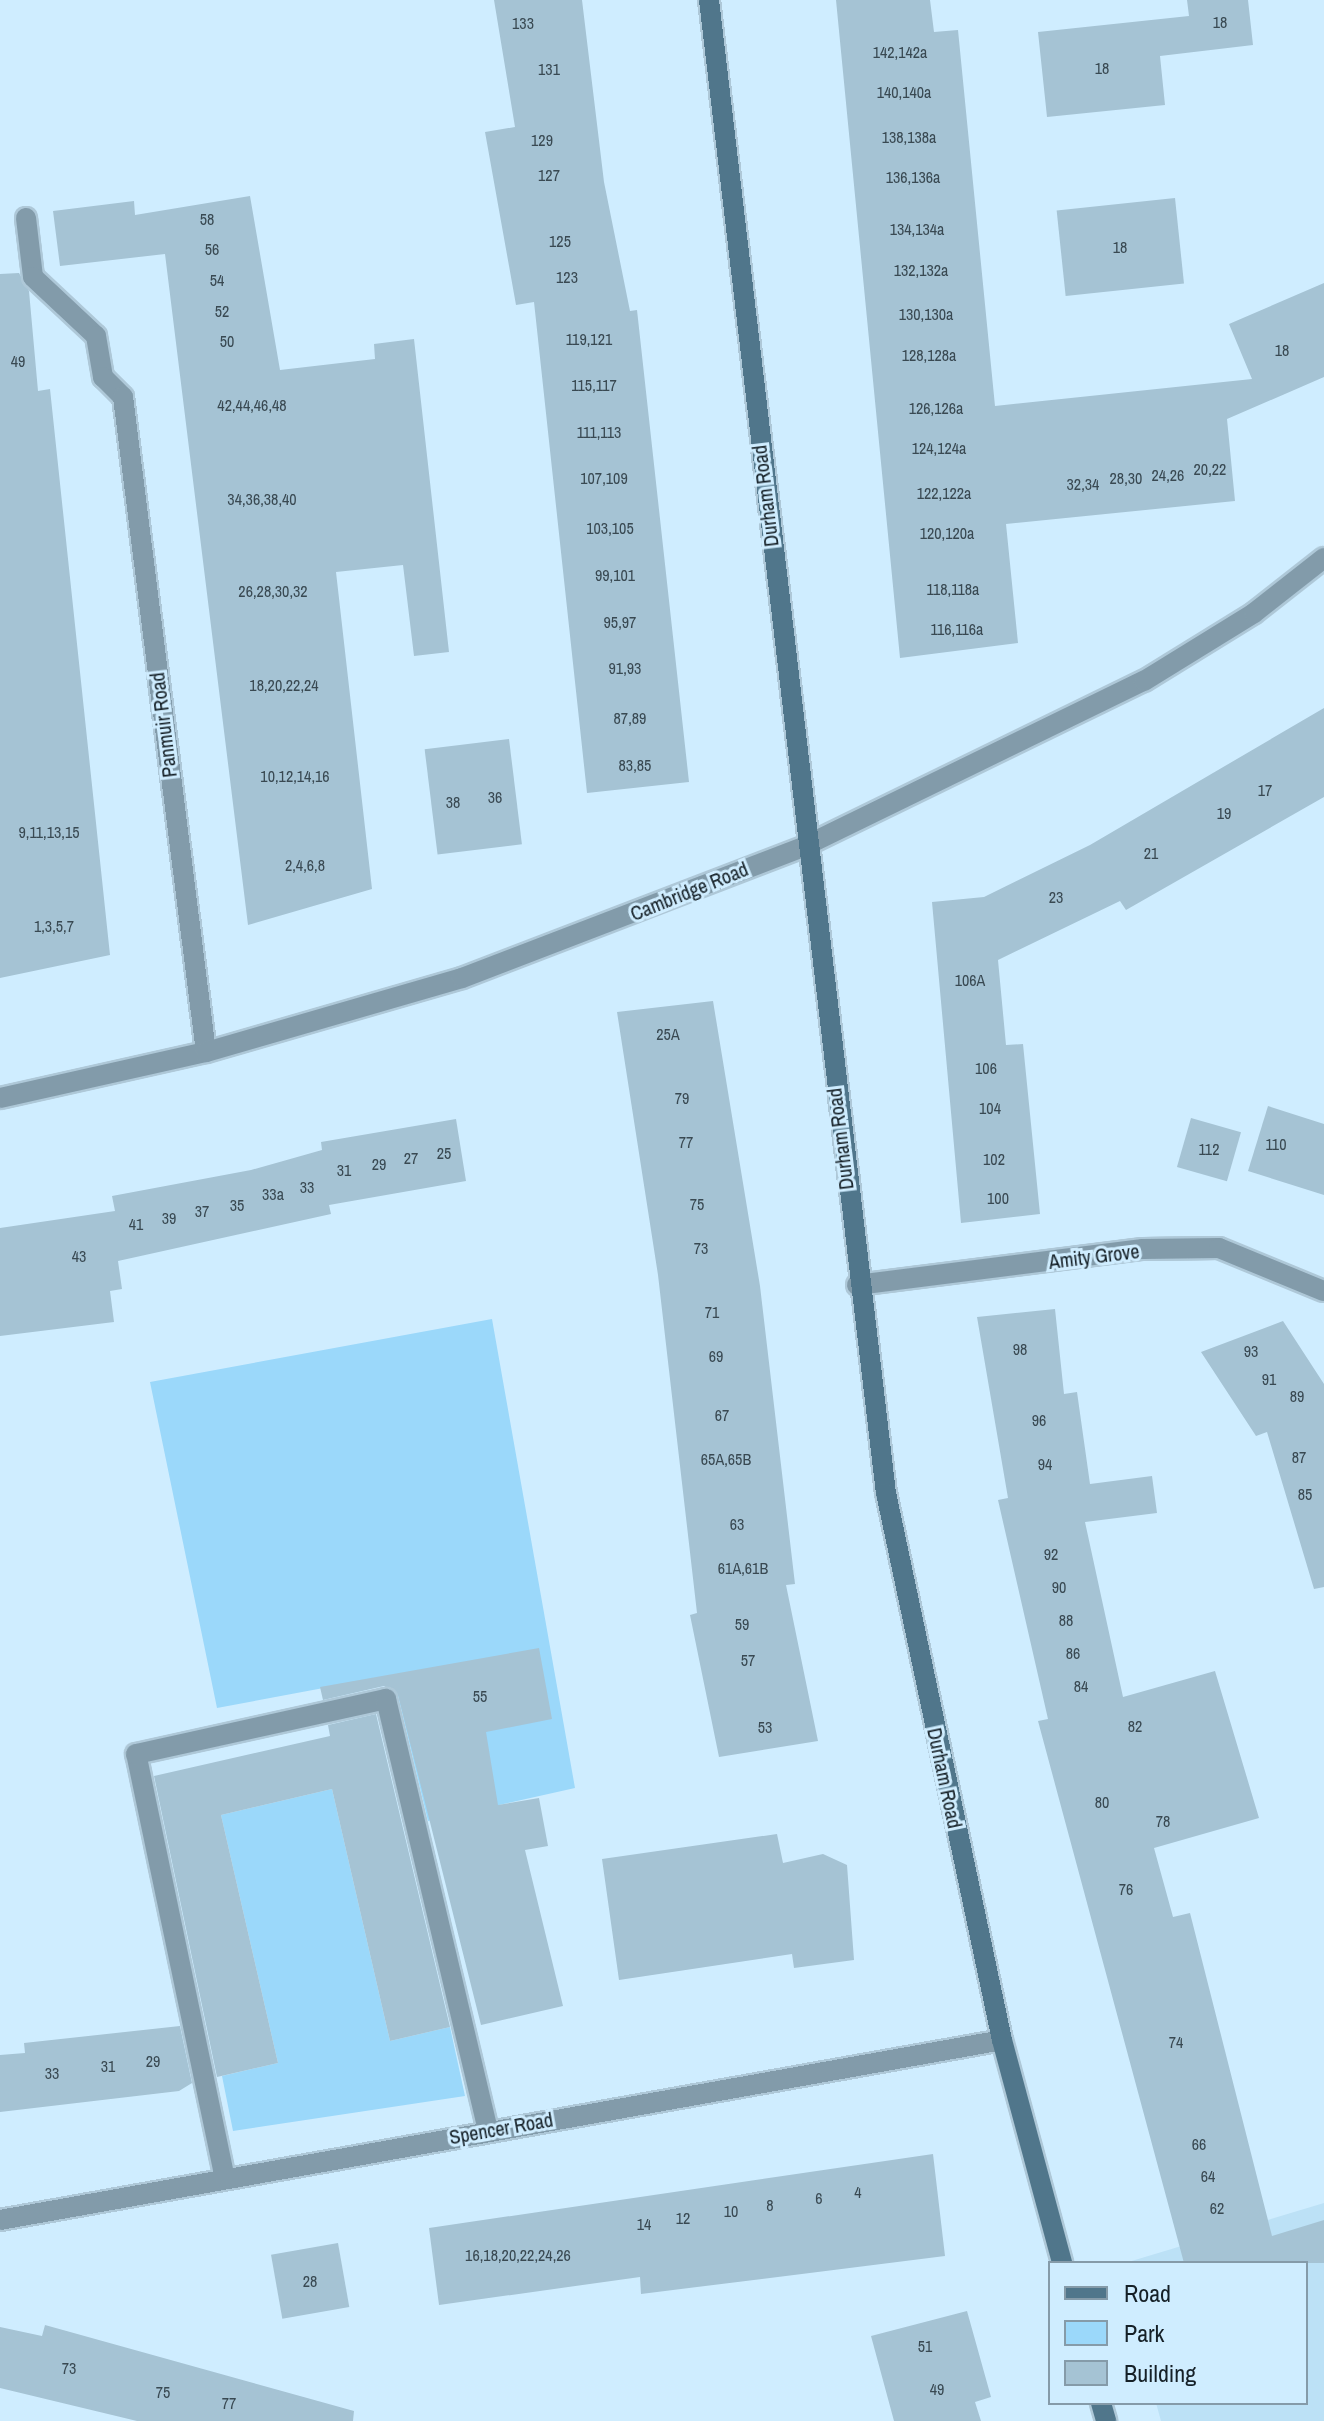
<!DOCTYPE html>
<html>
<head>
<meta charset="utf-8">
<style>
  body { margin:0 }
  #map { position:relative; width:1324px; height:2421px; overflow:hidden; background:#cfedff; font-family:"Archivo Narrow",sans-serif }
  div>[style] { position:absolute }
  .built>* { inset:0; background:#bce1f6 }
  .green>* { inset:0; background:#9bd8fa }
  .building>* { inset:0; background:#a5c3d4; transform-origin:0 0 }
  .roads { filter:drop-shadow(2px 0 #aec8d8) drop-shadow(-2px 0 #aec8d8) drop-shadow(0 2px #aec8d8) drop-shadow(0 -2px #aec8d8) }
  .service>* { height:20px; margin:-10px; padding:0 10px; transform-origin:10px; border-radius:10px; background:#829baa }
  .minor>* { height:20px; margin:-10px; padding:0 10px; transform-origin:10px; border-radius:10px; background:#829baa }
  .secondary>* { height:20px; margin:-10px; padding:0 10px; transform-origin:10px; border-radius:10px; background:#50768b }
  span { translate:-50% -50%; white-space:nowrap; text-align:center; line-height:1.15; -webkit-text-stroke:6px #cfedff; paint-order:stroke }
  .number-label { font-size:16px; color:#394952 }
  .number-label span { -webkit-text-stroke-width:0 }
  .street-label { font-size:20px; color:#152027 }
  .legend { position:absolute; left:1048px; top:2261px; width:260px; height:144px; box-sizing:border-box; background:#cfedff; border:2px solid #859ba9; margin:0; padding:10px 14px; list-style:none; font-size:24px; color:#152027 }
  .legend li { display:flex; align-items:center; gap:16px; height:40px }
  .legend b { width:40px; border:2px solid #859ba9 }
</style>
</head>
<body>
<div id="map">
  <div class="built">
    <div style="clip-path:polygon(1324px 2203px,1324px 2421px,1161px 2421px,1156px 2403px,1306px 2403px,1306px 2263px,1125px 2263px)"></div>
  </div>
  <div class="green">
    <div style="clip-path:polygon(492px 1319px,575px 1788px,428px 1821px,393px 1675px,217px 1708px,150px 1382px)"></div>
    <div style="clip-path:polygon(332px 1789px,390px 2041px,450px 2027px,465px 2096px,233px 2131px,222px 2076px,278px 2063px,221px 1815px)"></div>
  </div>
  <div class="building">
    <div style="clip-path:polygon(494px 0,582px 0,604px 182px,630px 311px,637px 310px,689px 782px,587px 793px,534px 302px,516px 305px,485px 132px,515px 127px)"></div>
    <div style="clip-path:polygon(836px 0,930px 0,934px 32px,958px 30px,995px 406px,1252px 379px,1229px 324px,1324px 283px,1324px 377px,1227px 419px,1235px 501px,1006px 524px,1018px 643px,900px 658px)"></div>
    <div style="clip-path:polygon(1187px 0,1248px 0,1253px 45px,1160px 56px,1165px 105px,1047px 117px,1038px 32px,1189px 16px)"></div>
    <div style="clip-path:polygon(250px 196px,280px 370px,375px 359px,374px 344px,414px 339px,449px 652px,414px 656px,403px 565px,336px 572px,372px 889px,248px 925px,165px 254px,60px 266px,53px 211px,134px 201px,135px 215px)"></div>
    <div style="left:1175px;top:198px;width:86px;height:119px;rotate:84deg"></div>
    <div style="clip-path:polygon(19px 273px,29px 291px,38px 391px,50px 389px,110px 955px,0 978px,0 274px)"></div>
    <div style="clip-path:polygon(1324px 708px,1324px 797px,1126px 910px,1120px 901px,998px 960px,1006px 1045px,1023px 1044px,1040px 1214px,961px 1223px,932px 902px,984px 897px,1090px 845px)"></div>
    <div style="left:509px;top:739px;width:106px;height:85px;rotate:83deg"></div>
    <div style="clip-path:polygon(713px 1001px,760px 1286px,795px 1584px,786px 1585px,818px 1741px,719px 1757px,690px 1615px,697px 1613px,658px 1275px,617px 1012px)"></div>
    <div style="clip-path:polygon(1268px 1106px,1324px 1124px,1324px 1195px,1248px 1171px)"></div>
    <div style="left:1191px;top:1118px;width:52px;height:51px;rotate:16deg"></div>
    <div style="clip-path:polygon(456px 1119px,466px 1181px,329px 1205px,331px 1214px,118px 1261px,122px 1289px,110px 1291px,114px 1322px,0 1336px,0 1228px,115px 1211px,112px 1196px,251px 1170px,322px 1150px,321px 1142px)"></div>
    <div style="clip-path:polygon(1055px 1309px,1064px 1394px,1077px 1392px,1090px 1484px,1152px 1476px,1157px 1513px,1085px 1522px,1123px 1697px,1215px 1671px,1259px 1818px,1154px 1848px,1173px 1917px,1190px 1913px,1272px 2236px,1324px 2220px,1324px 2263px,1184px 2263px,1038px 1721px,1048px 1719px,998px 1500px,1008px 1498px,977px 1317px)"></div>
    <div style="clip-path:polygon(1283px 1321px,1324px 1384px,1324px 1587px,1314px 1589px,1267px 1432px,1256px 1436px,1201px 1352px)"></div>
    <div style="clip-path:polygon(539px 1648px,552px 1719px,486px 1732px,498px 1805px,539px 1798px,548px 1846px,525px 1850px,563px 2006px,481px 2025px,398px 1695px,384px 1686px,323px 1700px,320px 1687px)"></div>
    <div style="clip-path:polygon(376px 1714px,450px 2027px,390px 2041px,332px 1789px,221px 1815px,278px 2063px,217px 2077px,154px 1776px,330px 1736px,328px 1725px)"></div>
    <div style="clip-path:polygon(777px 1834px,783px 1863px,823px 1854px,847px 1865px,854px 1960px,794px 1968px,792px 1954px,619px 1980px,602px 1859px)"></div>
    <div style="clip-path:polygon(180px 2026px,192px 2083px,179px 2091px,0 2112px,0 2055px,25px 2053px,24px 2043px)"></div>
    <div style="clip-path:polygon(933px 2154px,945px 2256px,641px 2294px,640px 2277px,439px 2305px,429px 2228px)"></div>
    <div style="left:338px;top:2243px;width:65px;height:68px;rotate:80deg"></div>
    <div style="clip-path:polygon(967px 2311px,991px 2397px,975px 2402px,981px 2421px,894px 2421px,871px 2336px)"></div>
    <div style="clip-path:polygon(45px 2325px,354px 2411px,353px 2421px,137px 2421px,0 2388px,0 2327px,42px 2336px)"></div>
  </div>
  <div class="roads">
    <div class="service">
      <div style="left:26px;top:218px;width:59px;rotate:83.2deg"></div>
      <div style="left:33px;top:277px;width:86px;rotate:43.1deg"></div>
      <div style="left:96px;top:336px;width:42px;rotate:80.3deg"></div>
      <div style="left:103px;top:377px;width:28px;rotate:45deg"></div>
      <div style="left:225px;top:2179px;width:434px;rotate:-101.8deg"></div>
      <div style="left:136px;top:1754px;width:256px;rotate:-12.4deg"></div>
      <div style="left:386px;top:1699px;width:443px;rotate:76.7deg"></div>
    </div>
    <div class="minor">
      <div style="left:123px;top:397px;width:660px;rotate:82.78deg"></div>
      <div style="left:0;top:1098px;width:211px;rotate:-12.6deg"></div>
      <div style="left:206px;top:1052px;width:266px;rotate:-16.1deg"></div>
      <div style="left:462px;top:978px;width:368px;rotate:-21deg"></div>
      <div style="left:805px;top:846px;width:377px;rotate:-26deg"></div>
      <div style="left:1144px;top:681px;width:129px;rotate:-31.7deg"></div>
      <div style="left:1254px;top:613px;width:89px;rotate:-38.2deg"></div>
      <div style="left:857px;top:1285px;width:288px;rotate:-7.2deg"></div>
      <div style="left:1143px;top:1249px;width:76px;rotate:-0.8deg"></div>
      <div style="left:1219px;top:1248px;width:113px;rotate:22.3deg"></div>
      <div style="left:0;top:2220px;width:1018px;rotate:-10.18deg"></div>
    </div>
    <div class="secondary">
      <div style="left:709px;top:0;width:1503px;rotate:83.24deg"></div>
      <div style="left:886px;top:1493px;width:559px;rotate:78.03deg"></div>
      <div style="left:1002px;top:2040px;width:231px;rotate:74.9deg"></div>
      <div style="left:1101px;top:2403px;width:19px;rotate:74deg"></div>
    </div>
  </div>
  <div class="number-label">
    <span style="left:1220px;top:22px">18</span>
    <span style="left:523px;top:23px">133</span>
    <span style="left:900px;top:52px">142,142a</span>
    <span style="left:1102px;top:68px">18</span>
    <span style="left:549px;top:69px">131</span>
    <span style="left:904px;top:92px">140,140a</span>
    <span style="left:909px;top:137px">138,138a</span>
    <span style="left:542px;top:140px">129</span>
    <span style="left:549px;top:175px">127</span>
    <span style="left:913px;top:177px">136,136a</span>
    <span style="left:207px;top:219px">58</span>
    <span style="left:917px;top:229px">134,134a</span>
    <span style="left:560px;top:241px">125</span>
    <span style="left:1120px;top:247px">18</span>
    <span style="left:212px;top:249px">56</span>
    <span style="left:921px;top:270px">132,132a</span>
    <span style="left:567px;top:277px">123</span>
    <span style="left:217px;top:280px">54</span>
    <span style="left:222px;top:311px">52</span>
    <span style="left:926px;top:314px">130,130a</span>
    <span style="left:589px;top:339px">119,121</span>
    <span style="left:227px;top:341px">50</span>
    <span style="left:1282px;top:350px">18</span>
    <span style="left:929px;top:355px">128,128a</span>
    <span style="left:18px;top:361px">49</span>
    <span style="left:594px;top:385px">115,117</span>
    <span style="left:252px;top:405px">42,44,46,48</span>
    <span style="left:936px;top:408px">126,126a</span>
    <span style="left:599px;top:432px">111,113</span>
    <span style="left:939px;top:448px">124,124a</span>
    <span style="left:1210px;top:469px">20,22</span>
    <span style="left:1168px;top:475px">24,26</span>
    <span style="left:604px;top:478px">107,109</span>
    <span style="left:1126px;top:478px">28,30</span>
    <span style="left:1083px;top:484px">32,34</span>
    <span style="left:944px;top:493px">122,122a</span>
    <span style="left:262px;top:499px">34,36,38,40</span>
    <span style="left:610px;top:528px">103,105</span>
    <span style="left:947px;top:533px">120,120a</span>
    <span style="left:615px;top:575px">99,101</span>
    <span style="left:953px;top:589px">118,118a</span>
    <span style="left:273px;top:591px">26,28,30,32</span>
    <span style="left:620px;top:622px">95,97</span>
    <span style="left:957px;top:629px">116,116a</span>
    <span style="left:625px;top:668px">91,93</span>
    <span style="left:284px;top:685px">18,20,22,24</span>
    <span style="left:630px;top:718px">87,89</span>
    <span style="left:635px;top:765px">83,85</span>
    <span style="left:295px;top:776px">10,12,14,16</span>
    <span style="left:1265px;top:790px">17</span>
    <span style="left:495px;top:797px">36</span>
    <span style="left:453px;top:802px">38</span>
    <span style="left:1224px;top:813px">19</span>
    <span style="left:49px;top:832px">9,11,13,15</span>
    <span style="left:1151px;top:853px">21</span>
    <span style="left:305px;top:865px">2,4,6,8</span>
    <span style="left:1056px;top:897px">23</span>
    <span style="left:54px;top:926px">1,3,5,7</span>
    <span style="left:970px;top:980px">106A</span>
    <span style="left:668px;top:1034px">25A</span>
    <span style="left:986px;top:1068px">106</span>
    <span style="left:682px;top:1098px">79</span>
    <span style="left:990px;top:1108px">104</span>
    <span style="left:686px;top:1142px">77</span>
    <span style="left:1276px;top:1144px">110</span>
    <span style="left:1209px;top:1149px">112</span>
    <span style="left:444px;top:1153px">25</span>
    <span style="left:411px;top:1158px">27</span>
    <span style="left:994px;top:1159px">102</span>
    <span style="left:379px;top:1164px">29</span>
    <span style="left:344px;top:1170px">31</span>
    <span style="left:307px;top:1187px">33</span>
    <span style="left:273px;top:1194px">33a</span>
    <span style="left:998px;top:1198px">100</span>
    <span style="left:697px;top:1204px">75</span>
    <span style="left:237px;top:1205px">35</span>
    <span style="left:202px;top:1211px">37</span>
    <span style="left:169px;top:1218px">39</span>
    <span style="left:136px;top:1224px">41</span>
    <span style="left:701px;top:1248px">73</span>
    <span style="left:79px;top:1256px">43</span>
    <span style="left:712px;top:1312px">71</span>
    <span style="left:1020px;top:1349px">98</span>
    <span style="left:1251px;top:1351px">93</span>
    <span style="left:716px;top:1356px">69</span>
    <span style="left:1269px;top:1379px">91</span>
    <span style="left:1297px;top:1396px">89</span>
    <span style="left:722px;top:1415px">67</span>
    <span style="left:1039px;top:1420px">96</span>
    <span style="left:1299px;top:1457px">87</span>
    <span style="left:726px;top:1459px">65A,65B</span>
    <span style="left:1045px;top:1464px">94</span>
    <span style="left:1305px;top:1494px">85</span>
    <span style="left:737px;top:1524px">63</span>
    <span style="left:1051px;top:1554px">92</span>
    <span style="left:743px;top:1568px">61A,61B</span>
    <span style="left:1059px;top:1587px">90</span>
    <span style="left:1066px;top:1620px">88</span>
    <span style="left:742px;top:1624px">59</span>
    <span style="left:1073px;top:1653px">86</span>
    <span style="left:748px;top:1660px">57</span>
    <span style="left:1081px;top:1686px">84</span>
    <span style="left:480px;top:1696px">55</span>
    <span style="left:1135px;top:1726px">82</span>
    <span style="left:765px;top:1727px">53</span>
    <span style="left:1102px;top:1802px">80</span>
    <span style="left:1163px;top:1821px">78</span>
    <span style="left:1126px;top:1889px">76</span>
    <span style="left:1176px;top:2042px">74</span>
    <span style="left:153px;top:2061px">29</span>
    <span style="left:108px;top:2066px">31</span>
    <span style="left:52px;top:2073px">33</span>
    <span style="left:1199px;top:2144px">66</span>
    <span style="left:1208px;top:2176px">64</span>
    <span style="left:858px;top:2192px">4</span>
    <span style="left:819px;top:2198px">6</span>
    <span style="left:770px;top:2205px">8</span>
    <span style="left:1217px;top:2208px">62</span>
    <span style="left:731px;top:2211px">10</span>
    <span style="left:683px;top:2218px">12</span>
    <span style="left:644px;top:2224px">14</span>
    <span style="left:518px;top:2255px">16,18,20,22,24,26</span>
    <span style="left:310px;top:2281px">28</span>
    <span style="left:925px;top:2346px">51</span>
    <span style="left:69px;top:2368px">73</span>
    <span style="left:937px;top:2389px">49</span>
    <span style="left:163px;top:2392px">75</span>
    <span style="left:229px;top:2403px">77</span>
  </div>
  <div class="street-label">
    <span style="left:765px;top:496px;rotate:-97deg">Durham Road</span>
    <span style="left:163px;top:725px;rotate:-97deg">Panmuir Road</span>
    <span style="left:689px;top:891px;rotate:-22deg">Cambridge Road</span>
    <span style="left:840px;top:1139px;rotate:-97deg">Durham Road</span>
    <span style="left:1094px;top:1256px;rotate:-7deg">Amity Grove</span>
    <span style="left:945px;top:1778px;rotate:78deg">Durham Road</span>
    <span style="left:501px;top:2128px;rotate:-10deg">Spencer Road</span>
  </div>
  <ul class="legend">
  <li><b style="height:10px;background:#50768b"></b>Road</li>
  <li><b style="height:22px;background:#9bd8fa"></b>Park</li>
  <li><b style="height:22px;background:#a5c3d4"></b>Building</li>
  </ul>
</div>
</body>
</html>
